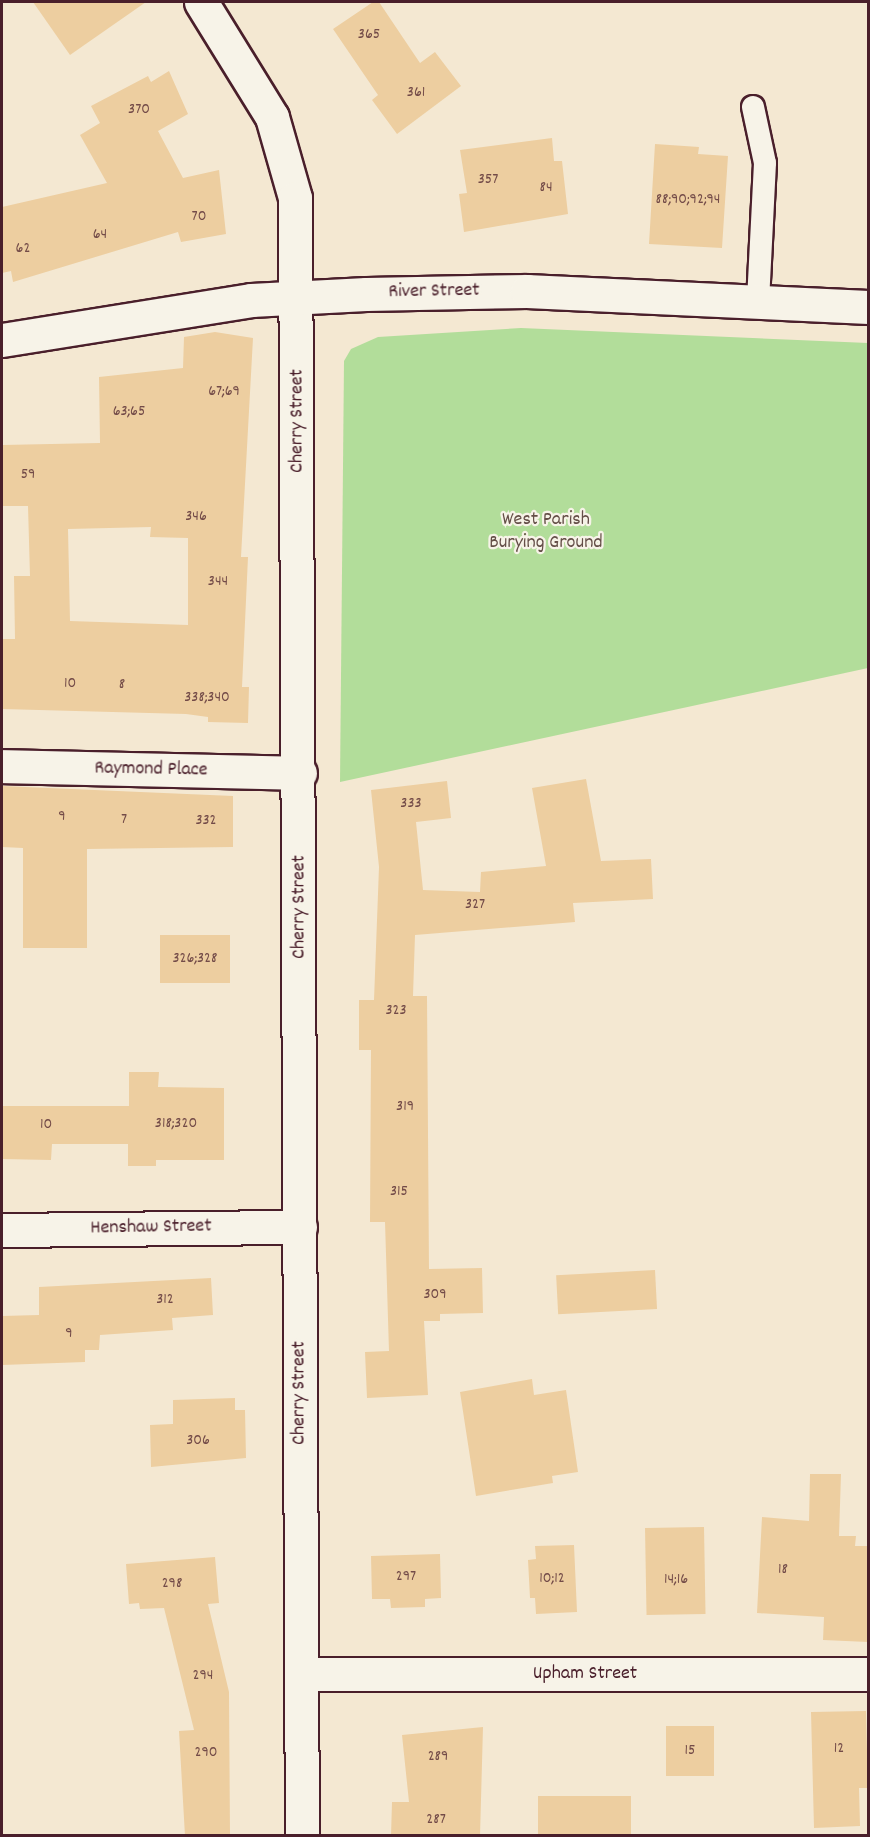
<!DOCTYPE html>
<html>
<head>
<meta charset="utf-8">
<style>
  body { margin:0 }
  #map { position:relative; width:870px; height:1837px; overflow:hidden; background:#f4e8d2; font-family:Dekko,sans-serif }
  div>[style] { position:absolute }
  .green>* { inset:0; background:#b2dd9a }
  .building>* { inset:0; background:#edcea0; transform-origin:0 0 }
  .roads { filter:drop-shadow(2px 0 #4a1f2b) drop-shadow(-2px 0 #4a1f2b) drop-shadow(0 2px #4a1f2b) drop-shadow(0 -2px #4a1f2b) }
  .lane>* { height:22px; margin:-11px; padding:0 11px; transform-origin:11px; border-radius:11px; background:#f7f3e8 }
  .street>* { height:33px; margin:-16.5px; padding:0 16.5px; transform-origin:16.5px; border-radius:16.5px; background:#f7f3e8 }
  .secondary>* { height:33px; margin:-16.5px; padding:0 16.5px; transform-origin:16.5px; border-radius:16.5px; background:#f7f3e8 }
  span { translate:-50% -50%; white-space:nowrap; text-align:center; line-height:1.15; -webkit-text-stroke:4.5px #f7f3e8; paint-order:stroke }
  .number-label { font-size:16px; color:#734b48 }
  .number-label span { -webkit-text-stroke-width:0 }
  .street-label { font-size:20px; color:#4a1f2b }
  .park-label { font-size:20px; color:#644e47 }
  .frame { position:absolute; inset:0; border:3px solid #4a1f2b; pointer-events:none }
</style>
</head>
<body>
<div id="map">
  <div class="green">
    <div style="clip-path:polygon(521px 328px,868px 343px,868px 668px,340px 782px,344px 361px,351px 349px,378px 337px)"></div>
  </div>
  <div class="building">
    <div style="clip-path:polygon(33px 2px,146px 2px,70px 55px)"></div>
    <div style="clip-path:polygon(373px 2px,379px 2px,420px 63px,435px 52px,461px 86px,397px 134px,372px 100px,378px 95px,333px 29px)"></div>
    <div style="clip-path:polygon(169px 71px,188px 114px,158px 131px,183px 178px,219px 170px,226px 234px,181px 242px,178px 232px,13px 282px,11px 271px,2px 273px,2px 207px,107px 183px,80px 135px,100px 123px,91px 106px,148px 76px,151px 82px)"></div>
    <div style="clip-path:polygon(552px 138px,554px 161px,562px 161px,568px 214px,464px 232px,459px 194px,467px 193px,460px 150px)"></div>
    <div style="clip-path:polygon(655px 144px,699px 147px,698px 154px,728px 156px,722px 248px,649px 244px)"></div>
    <div style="clip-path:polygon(evenodd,215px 332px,253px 338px,241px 557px,248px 557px,242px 687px,249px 687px,248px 723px,208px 722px,208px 717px,186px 714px,2px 709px,2px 639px,15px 639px,14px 576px,30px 576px,28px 506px,2px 506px,2px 445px,100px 443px,99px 377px,183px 368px,184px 337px,215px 332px,151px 527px,150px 537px,188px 538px,188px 625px,70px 621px,68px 529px,151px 527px)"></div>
    <div style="clip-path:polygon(586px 779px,601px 861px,651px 859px,653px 899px,573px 903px,575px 922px,415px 935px,413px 996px,427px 996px,429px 1269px,482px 1268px,483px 1313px,440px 1314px,440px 1321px,424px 1321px,428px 1395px,367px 1398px,365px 1352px,389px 1351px,385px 1222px,370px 1222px,371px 1050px,359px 1050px,359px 1000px,374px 1000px,379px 867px,371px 790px,447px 781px,451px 818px,416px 822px,423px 890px,480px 892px,481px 872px,546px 866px,532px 788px)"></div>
    <div style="clip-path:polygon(2px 786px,233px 796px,233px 847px,87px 849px,87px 948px,23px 948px,23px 848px,2px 847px)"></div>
    <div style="left:160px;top:935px;width:70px;height:48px"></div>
    <div style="clip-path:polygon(129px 1072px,159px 1072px,158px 1087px,224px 1088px,224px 1160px,156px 1160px,156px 1166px,128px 1166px,128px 1144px,52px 1144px,51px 1160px,2px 1159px,2px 1106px,129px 1106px)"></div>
    <div style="left:655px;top:1270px;width:39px;height:99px;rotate:87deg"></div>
    <div style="clip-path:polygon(211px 1278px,213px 1315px,172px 1318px,173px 1330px,100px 1335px,99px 1350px,85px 1350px,85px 1362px,2px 1365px,2px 1316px,39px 1315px,39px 1287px)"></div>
    <div style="clip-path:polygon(532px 1379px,534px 1395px,566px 1390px,578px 1472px,552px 1476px,553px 1483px,476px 1496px,460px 1392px)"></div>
    <div style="clip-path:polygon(235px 1398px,235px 1410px,245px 1410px,246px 1458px,151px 1467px,150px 1425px,173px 1424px,173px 1400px)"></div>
    <div style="clip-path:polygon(810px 1474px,841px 1474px,839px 1536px,856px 1536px,855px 1546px,868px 1546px,868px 1642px,823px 1640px,824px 1617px,757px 1613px,762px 1517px,809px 1521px)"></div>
    <div style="left:704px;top:1527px;width:87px;height:59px;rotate:89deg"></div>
    <div style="clip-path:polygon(574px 1545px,577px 1612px,536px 1614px,535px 1598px,530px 1598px,528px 1560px,536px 1559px,535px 1546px)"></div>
    <div style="clip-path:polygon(440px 1554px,441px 1598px,425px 1599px,425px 1607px,391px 1608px,390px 1599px,372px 1599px,371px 1556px)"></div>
    <div style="clip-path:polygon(215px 1557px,219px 1603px,208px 1604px,229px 1692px,230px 1836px,185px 1836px,179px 1731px,194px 1730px,164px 1608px,140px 1609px,139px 1603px,129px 1604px,126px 1564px)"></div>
    <div style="clip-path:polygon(866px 1711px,868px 1788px,859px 1788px,860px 1826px,814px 1828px,811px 1712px)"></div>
    <div style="left:666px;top:1726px;width:48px;height:50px"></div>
    <div style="clip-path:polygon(483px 1727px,480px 1836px,391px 1836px,392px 1802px,409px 1802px,402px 1735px)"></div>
    <div style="left:538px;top:1796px;width:93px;height:40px"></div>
  </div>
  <div class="roads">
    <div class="lane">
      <div style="left:753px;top:107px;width:57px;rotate:77.9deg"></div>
      <div style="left:765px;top:163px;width:138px;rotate:92.9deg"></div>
    </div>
    <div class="street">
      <div style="left:2px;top:766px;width:298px;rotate:1.3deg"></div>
      <div style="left:2px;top:1230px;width:298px;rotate:-0.6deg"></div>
      <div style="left:301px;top:1674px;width:567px"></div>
    </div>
    <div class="secondary">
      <div style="left:201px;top:2px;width:135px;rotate:58.3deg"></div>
      <div style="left:272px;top:117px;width:84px;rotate:74.1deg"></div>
      <div style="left:295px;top:198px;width:1638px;rotate:89.76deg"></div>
      <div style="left:2px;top:340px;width:252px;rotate:-9.1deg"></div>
      <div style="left:251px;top:300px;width:115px;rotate:-3deg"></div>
      <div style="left:366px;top:294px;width:161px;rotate:-1.1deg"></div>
      <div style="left:527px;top:291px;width:341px;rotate:2.7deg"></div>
    </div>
  </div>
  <div class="number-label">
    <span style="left:369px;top:35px">365</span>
    <span style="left:416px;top:93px">361</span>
    <span style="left:139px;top:110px">370</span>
    <span style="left:488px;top:180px">357</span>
    <span style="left:546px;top:188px">84</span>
    <span style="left:688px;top:200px">88;90;92;94</span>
    <span style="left:199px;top:217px">70</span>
    <span style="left:100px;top:235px">64</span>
    <span style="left:23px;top:249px">62</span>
    <span style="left:224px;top:392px">67;69</span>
    <span style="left:129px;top:412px">63;65</span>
    <span style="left:28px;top:475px">59</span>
    <span style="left:196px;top:517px">346</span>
    <span style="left:218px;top:582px">344</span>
    <span style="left:70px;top:684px">10</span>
    <span style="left:122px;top:685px">8</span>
    <span style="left:207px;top:698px">338;340</span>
    <span style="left:411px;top:804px">333</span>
    <span style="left:62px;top:817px">9</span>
    <span style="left:124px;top:820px">7</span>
    <span style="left:206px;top:821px">332</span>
    <span style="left:475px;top:905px">327</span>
    <span style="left:195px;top:959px">326;328</span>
    <span style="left:396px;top:1011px">323</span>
    <span style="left:405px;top:1107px">319</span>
    <span style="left:176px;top:1124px">318;320</span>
    <span style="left:46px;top:1125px">10</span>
    <span style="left:399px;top:1192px">315</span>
    <span style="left:435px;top:1295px">309</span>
    <span style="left:165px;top:1300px">312</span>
    <span style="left:69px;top:1334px">9</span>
    <span style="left:198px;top:1441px">306</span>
    <span style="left:783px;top:1570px">18</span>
    <span style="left:406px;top:1577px">297</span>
    <span style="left:552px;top:1579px">10;12</span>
    <span style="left:676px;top:1580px">14;16</span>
    <span style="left:172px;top:1584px">298</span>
    <span style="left:203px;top:1676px">294</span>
    <span style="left:839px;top:1749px">12</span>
    <span style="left:690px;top:1751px">15</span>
    <span style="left:206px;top:1753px">290</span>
    <span style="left:438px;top:1757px">289</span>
    <span style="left:436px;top:1820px">287</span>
  </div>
  <div class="street-label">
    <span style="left:434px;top:292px;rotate:-1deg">River Street</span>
    <span style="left:298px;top:421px;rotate:-90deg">Cherry Street</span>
    <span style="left:151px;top:770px;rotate:1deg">Raymond Place</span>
    <span style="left:300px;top:907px;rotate:-90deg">Cherry Street</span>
    <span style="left:151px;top:1228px;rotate:-1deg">Henshaw Street</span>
    <span style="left:300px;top:1393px;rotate:-90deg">Cherry Street</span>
    <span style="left:585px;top:1674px">Upham Street</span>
  </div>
  <div class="park-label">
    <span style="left:546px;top:532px">West Parish<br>Burying Ground</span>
  </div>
  <div class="frame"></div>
</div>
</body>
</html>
